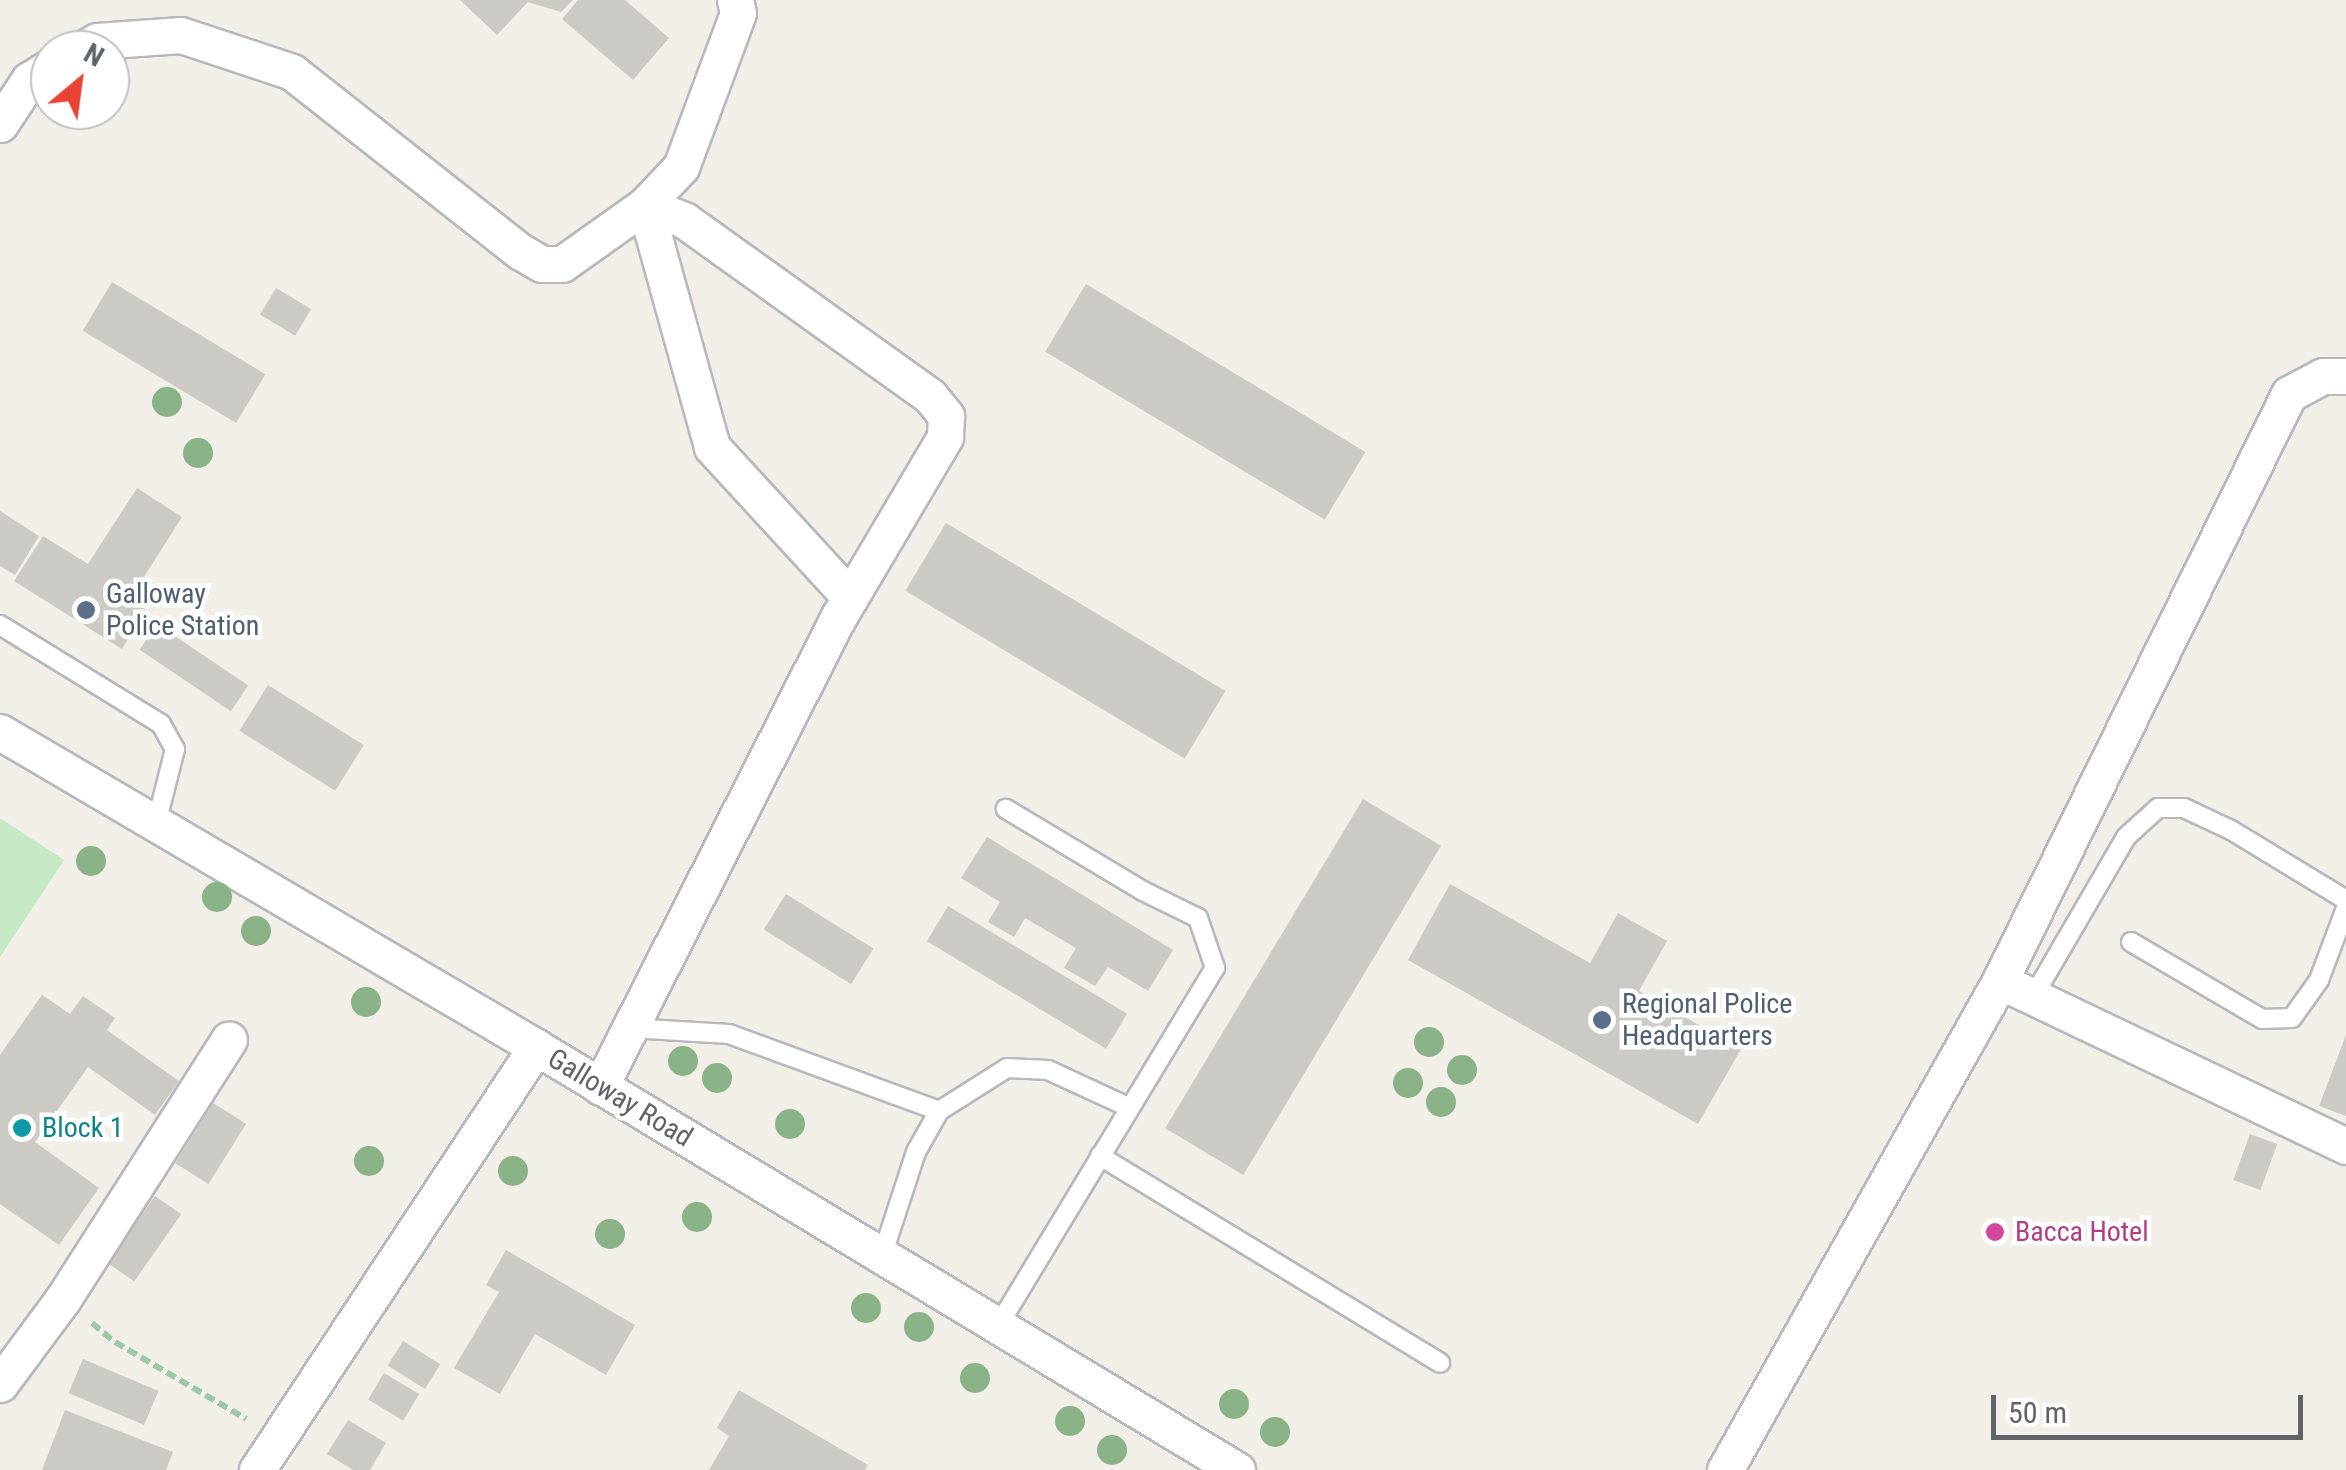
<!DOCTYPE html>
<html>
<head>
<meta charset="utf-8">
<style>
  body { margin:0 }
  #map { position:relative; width:2346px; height:1470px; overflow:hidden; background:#f1efe8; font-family:"Roboto Condensed",sans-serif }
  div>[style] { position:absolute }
  .green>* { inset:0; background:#c5e8c5 }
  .building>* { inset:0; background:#cccac5; transform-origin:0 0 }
  .path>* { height:6px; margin-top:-3px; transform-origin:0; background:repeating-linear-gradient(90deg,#9cc7a9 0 10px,transparent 0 15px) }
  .roads { filter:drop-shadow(2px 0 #b5b8bc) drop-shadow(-2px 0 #b5b8bc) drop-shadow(0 2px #b5b8bc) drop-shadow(0 -2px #b5b8bc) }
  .lane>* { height:18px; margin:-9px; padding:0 9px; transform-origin:9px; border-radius:9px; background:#fff }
  .street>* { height:35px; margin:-17.5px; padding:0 17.5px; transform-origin:17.5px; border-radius:17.5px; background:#fff }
  .trees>* { width:30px; height:30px; margin:-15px; border-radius:50%; background:#89b387 }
  .dots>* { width:28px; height:28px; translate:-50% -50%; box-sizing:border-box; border:5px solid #fff; border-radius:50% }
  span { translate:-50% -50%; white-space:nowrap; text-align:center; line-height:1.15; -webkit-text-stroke:9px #fff; paint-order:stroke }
  .service-label { font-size:28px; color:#4e5e75 }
  .left { translate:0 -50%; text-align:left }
  .street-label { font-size:28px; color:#5f6368 }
  .culture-label { font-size:28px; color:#0d838f }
  .hotel-label { font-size:28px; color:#b23c85 }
  .north { position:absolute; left:30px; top:30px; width:100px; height:100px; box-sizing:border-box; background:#fff; border:2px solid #bfc1c3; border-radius:50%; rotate:29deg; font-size:28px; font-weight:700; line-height:40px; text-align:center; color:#5f6368 }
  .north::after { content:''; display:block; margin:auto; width:35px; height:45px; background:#ea4335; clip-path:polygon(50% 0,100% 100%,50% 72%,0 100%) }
  .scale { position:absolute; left:1991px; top:1395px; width:312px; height:45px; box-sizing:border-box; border:5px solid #5f6368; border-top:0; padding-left:12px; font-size:30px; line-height:35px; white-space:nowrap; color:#5f6368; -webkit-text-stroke:8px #fff; paint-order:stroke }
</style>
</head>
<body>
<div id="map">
  <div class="green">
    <div style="clip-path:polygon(0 818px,64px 860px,0 957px)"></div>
  </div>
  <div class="building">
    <div style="clip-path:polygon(460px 0,573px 0,561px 12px,528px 2px,497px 35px)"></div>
    <div style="clip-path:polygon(578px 0,625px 0,669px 38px,633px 80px,562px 19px)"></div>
    <div style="left:112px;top:282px;width:179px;height:57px;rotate:31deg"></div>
    <div style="left:1086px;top:284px;width:326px;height:79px;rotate:31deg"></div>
    <div style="left:276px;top:288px;width:41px;height:31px;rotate:31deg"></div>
    <div style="clip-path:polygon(137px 488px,182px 517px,130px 599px,146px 610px,122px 649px,14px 581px,43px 536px,88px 564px)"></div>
    <div style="clip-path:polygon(0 511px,39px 536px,15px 575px,0 566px)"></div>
    <div style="left:946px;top:523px;width:326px;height:79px;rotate:31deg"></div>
    <div style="left:157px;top:624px;width:110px;height:31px;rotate:34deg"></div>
    <div style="left:268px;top:685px;width:113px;height:54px;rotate:32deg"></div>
    <div style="left:1363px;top:799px;width:91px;height:384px;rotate:31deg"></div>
    <div style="clip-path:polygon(987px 837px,1173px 950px,1148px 991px,1108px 967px,1095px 986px,1064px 968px,1076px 948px,1025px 918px,1014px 937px,988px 922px,1000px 902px,961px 878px)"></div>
    <div style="clip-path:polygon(1450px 884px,1590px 963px,1618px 913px,1667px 941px,1639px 991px,1741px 1049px,1698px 1124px,1408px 960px)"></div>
    <div style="left:786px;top:894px;width:103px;height:42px;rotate:32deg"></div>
    <div style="left:948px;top:906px;width:209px;height:41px;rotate:31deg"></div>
    <div style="clip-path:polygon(42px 995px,70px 1014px,83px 996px,115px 1018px,107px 1030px,179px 1081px,155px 1115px,88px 1067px,35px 1142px,99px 1188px,59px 1245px,0 1204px,0 1055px)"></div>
    <div style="clip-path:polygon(2346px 1035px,2346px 1116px,2319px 1106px)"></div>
    <div style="left:213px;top:1103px;width:39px;height:71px;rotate:32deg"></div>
    <div style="left:2250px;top:1134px;width:29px;height:49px;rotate:20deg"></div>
    <div style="left:155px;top:1196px;width:32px;height:82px;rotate:35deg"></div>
    <div style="clip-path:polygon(506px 1250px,635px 1325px,606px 1375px,535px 1334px,500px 1394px,454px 1368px,499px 1292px,486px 1285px)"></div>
    <div style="left:403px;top:1341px;width:44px;height:29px;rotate:32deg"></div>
    <div style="left:83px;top:1359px;width:82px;height:37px;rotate:23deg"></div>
    <div style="left:384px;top:1373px;width:41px;height:31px;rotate:31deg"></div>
    <div style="clip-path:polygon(739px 1390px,868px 1465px,865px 1470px,709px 1470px,729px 1436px,717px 1428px)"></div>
    <div style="clip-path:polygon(65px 1410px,173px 1452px,166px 1470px,42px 1470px)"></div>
    <div style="clip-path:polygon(348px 1420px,386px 1443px,370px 1470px,353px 1470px,327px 1454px)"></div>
  </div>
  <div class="path">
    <div style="left:92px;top:1323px;width:30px;rotate:40deg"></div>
    <div style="left:115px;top:1342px;width:152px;rotate:30.4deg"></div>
  </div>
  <div class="roads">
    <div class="lane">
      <div style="left:0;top:625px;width:189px;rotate:31.6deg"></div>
      <div style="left:161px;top:724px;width:29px;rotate:61deg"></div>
      <div style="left:175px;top:749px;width:77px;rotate:104.2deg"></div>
      <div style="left:2131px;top:942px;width:152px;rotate:30.4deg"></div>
      <div style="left:2262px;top:1019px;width:30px;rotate:-2deg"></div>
      <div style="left:2292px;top:1018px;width:47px;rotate:-54.6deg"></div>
      <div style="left:2319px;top:980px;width:77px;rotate:-69.4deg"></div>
      <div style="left:2033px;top:997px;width:185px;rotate:-59.8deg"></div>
      <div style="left:2126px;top:837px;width:43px;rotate:-42.2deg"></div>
      <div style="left:2158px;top:808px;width:26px"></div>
      <div style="left:2184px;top:808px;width:52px;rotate:25.1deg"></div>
      <div style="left:2231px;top:830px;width:135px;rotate:31.3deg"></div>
      <div style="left:630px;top:1028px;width:99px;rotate:3.5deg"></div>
      <div style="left:729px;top:1034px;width:224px;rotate:20.1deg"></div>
      <div style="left:939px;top:1111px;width:47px;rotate:119.3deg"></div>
      <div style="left:916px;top:1152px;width:109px;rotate:108.1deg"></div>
      <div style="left:939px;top:1111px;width:80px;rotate:-32.3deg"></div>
      <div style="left:1007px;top:1068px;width:41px;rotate:2.8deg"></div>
      <div style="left:1048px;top:1070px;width:88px;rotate:24.8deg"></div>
      <div style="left:1100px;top:1156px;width:398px;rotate:31.3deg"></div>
      <div style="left:998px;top:1326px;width:419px;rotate:-58.8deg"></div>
      <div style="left:1215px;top:968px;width:53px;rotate:-108.8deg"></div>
      <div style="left:1198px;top:918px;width:61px;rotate:-153.9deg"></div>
      <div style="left:1143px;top:891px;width:160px;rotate:-149.1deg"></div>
    </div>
    <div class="street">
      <div style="left:735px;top:0;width:13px;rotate:77deg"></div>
      <div style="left:738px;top:13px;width:164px;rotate:110.3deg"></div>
      <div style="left:681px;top:167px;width:52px;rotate:133.5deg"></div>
      <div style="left:645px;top:205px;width:251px;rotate:74.5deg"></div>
      <div style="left:712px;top:447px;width:204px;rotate:47.4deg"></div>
      <div style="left:81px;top:50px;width:18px;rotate:-29deg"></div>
      <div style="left:97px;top:41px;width:84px;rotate:-4.1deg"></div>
      <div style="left:181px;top:35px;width:117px;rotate:18.4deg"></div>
      <div style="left:292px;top:72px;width:291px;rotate:38.2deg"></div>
      <div style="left:521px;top:252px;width:24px;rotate:30deg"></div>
      <div style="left:542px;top:264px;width:20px"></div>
      <div style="left:562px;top:264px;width:102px;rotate:-35.4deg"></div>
      <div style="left:645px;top:205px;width:42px;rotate:21deg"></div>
      <div style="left:684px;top:220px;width:302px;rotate:35.6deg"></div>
      <div style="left:930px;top:396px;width:26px;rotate:51deg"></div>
      <div style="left:946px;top:416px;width:21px;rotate:93deg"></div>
      <div style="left:945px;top:437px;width:208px;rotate:120.6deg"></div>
      <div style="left:839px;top:616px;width:528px;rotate:116.9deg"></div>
      <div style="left:0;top:124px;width:53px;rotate:-56.6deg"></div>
      <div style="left:29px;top:80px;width:25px;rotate:-32deg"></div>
      <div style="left:0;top:732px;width:622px;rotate:30.44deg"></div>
      <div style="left:536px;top:1047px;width:819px;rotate:31.11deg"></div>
      <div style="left:2000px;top:981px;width:654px;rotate:-63.79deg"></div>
      <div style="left:2289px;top:394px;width:38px;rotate:-28deg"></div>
      <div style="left:2323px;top:376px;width:23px"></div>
      <div style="left:0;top:1384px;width:106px;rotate:-53.5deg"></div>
      <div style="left:63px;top:1299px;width:308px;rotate:-57.4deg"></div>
      <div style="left:257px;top:1470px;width:507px;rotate:-56.59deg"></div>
      <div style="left:1725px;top:1470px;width:561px;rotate:-60.65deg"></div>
      <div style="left:2000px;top:981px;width:383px;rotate:25.5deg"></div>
    </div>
  </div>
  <div class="trees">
    <div style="left:167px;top:402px"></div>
    <div style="left:198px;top:453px"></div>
    <div style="left:91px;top:861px"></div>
    <div style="left:217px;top:897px"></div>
    <div style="left:256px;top:931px"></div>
    <div style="left:366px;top:1002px"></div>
    <div style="left:1429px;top:1042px"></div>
    <div style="left:683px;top:1061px"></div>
    <div style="left:1462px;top:1070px"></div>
    <div style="left:717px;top:1078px"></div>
    <div style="left:1408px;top:1083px"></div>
    <div style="left:1441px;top:1102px"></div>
    <div style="left:790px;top:1124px"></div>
    <div style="left:369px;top:1161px"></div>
    <div style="left:513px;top:1171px"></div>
    <div style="left:697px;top:1217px"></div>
    <div style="left:610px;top:1234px"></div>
    <div style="left:866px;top:1308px"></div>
    <div style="left:919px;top:1327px"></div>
    <div style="left:975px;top:1378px"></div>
    <div style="left:1234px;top:1404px"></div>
    <div style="left:1070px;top:1421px"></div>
    <div style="left:1275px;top:1432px"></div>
    <div style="left:1112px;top:1450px"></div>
  </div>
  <div class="dots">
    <div style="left:86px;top:610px;background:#5c6f8a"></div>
    <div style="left:1602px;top:1020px;background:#5c6f8a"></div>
    <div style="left:22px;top:1128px;background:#0f9aa8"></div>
    <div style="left:1995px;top:1232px;background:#d1479c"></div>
  </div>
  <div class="service-label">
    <span class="left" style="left:106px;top:610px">Galloway<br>Police Station</span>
    <span class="left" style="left:1622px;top:1020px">Regional Police<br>Headquarters</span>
  </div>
  <div class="street-label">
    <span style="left:620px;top:1098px;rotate:31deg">Galloway Road</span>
  </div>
  <div class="culture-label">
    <span class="left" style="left:42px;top:1128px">Block 1</span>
  </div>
  <div class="hotel-label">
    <span class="left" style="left:2015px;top:1232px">Bacca Hotel</span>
  </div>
  <div class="north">N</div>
  <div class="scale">50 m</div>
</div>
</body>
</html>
